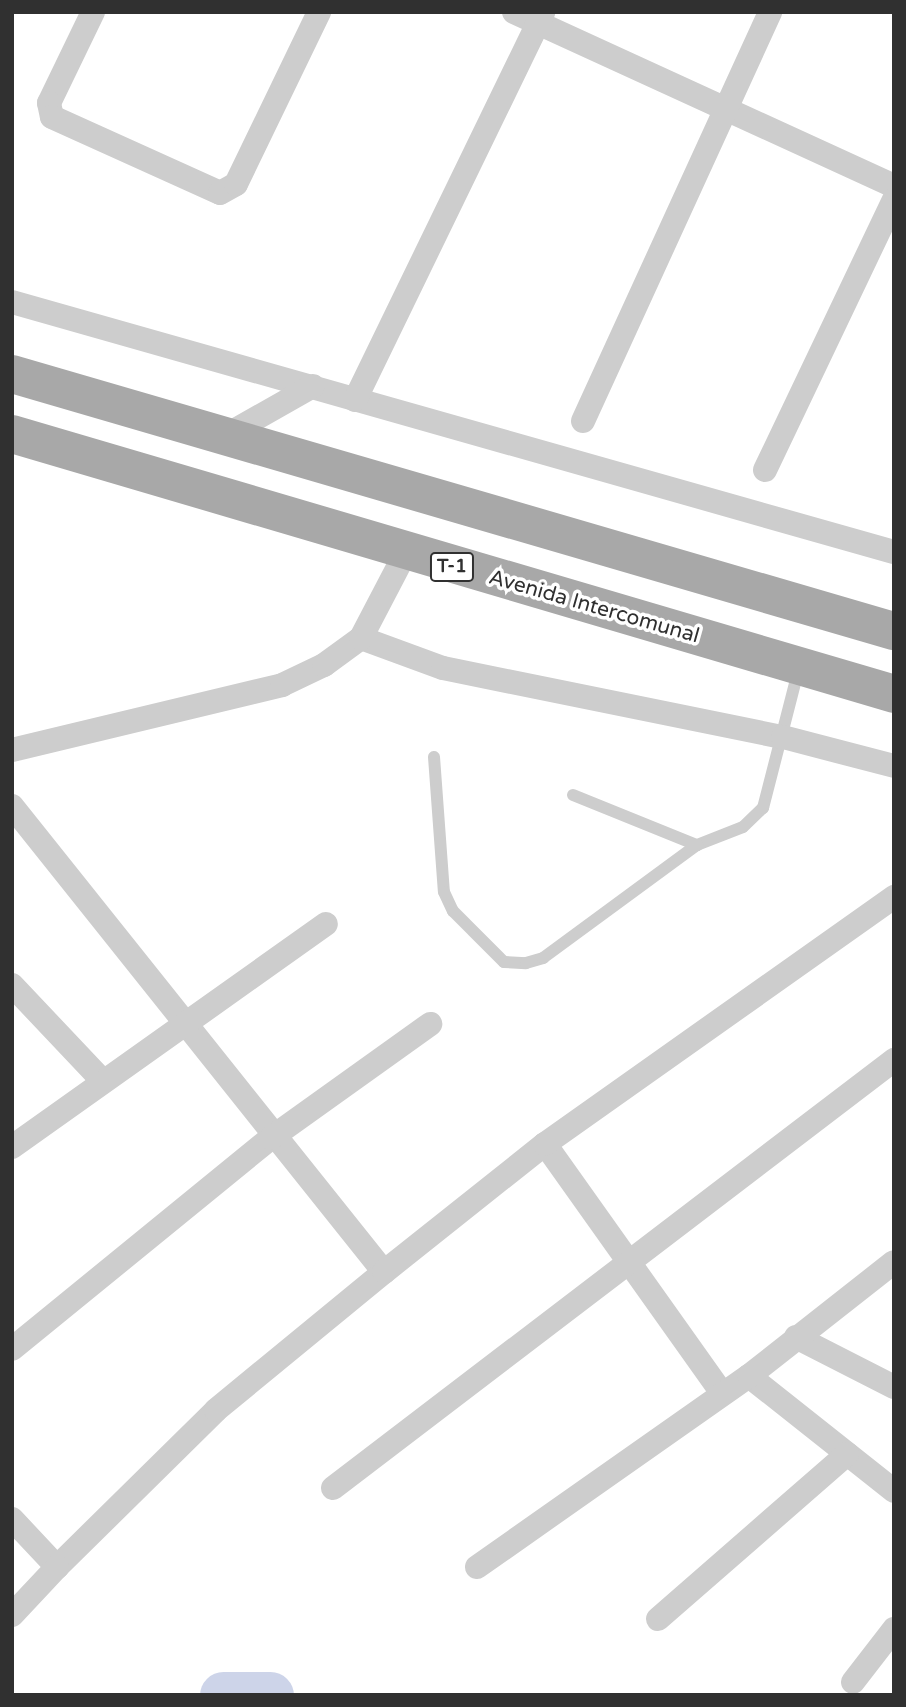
<!DOCTYPE html>
<html>
<head>
<meta charset="utf-8">
<style>
  body { margin:0 }
  #map { position:relative; width:906px; height:1707px; overflow:hidden; background:#fff; font-family:"Varela Round",sans-serif }
  div>[style] { position:absolute }
  .river>* { height:47px; margin:-23.5px; padding:0 23.5px; transform-origin:23.5px; border-radius:23.5px; background:#cdd4e9 }
  .lane>* { height:12px; margin:-6px; padding:0 6px; transform-origin:6px; border-radius:6px; background:#cdcdcd }
  .street>* { height:24px; margin:-12px; padding:0 12px; transform-origin:12px; border-radius:12px; background:#cdcdcd }
  .primary>* { height:38px; margin:-19px; padding:0 19px; transform-origin:19px; border-radius:19px; background:#a8a8a8 }
  span { translate:-50% -50%; white-space:nowrap; text-align:center; line-height:1.15; -webkit-text-stroke:7px #fff; paint-order:stroke }
  .shield-label span { padding:2px 5px; background:#fff; border:2px solid; border-radius:5px; -webkit-text-stroke-width:0 }
  .shield-label { font-size:19px; color:#303030; font-weight:700 }
  .street-label { font-size:21px; color:#303030 }
  .frame { position:absolute; inset:0; border:14px solid #303030; pointer-events:none }
</style>
</head>
<body>
<div id="map">
  <div class="river">
    <div style="left:223px;top:1695px;width:47px"></div>
  </div>
  <div class="lane">
    <div style="left:434px;top:757px;width:135px;rotate:85.8deg"></div>
    <div style="left:444px;top:892px;width:21px;rotate:65deg"></div>
    <div style="left:453px;top:911px;width:72px;rotate:45deg"></div>
    <div style="left:504px;top:962px;width:22px;rotate:3deg"></div>
    <div style="left:526px;top:963px;width:18px;rotate:-16deg"></div>
    <div style="left:543px;top:958px;width:191px;rotate:-36.3deg"></div>
    <div style="left:697px;top:845px;width:49px;rotate:-21.4deg"></div>
    <div style="left:743px;top:827px;width:28px;rotate:-44deg"></div>
    <div style="left:763px;top:808px;width:145px;rotate:-75.6deg"></div>
    <div style="left:573px;top:795px;width:134px;rotate:22deg"></div>
  </div>
  <div class="street">
    <div style="left:93px;top:12px;width:101px;rotate:115.8deg"></div>
    <div style="left:49px;top:103px;width:14px;rotate:78deg"></div>
    <div style="left:52px;top:117px;width:184px;rotate:24.3deg"></div>
    <div style="left:220px;top:193px;width:18px;rotate:-29deg"></div>
    <div style="left:236px;top:184px;width:191px;rotate:-64.2deg"></div>
    <div style="left:514px;top:12px;width:418px;rotate:24.6deg"></div>
    <div style="left:12px;top:302px;width:917px;rotate:15.83deg"></div>
    <div style="left:355px;top:400px;width:431px;rotate:-64.1deg"></div>
    <div style="left:583px;top:421px;width:450px;rotate:-65.4deg"></div>
    <div style="left:225px;top:436px;width:101px;rotate:-29.6deg"></div>
    <div style="left:765px;top:470px;width:300px;rotate:-64.5deg"></div>
    <div style="left:361px;top:638px;width:87px;rotate:20.1deg"></div>
    <div style="left:443px;top:668px;width:347px;rotate:11.5deg"></div>
    <div style="left:783px;top:737px;width:115px;rotate:14.6deg"></div>
    <div style="left:12px;top:750px;width:278px;rotate:-13.5deg"></div>
    <div style="left:282px;top:685px;width:47px;rotate:-25.5deg"></div>
    <div style="left:324px;top:665px;width:46px;rotate:-36.1deg"></div>
    <div style="left:361px;top:638px;width:95px;rotate:-62.4deg"></div>
    <div style="left:12px;top:806px;width:596px;rotate:51.4deg"></div>
    <div style="left:12px;top:985px;width:129px;rotate:46.6deg"></div>
    <div style="left:545px;top:1144px;width:305px;rotate:54.6deg"></div>
    <div style="left:12px;top:1147px;width:385px;rotate:-35.4deg"></div>
    <div style="left:796px;top:1337px;width:110px;rotate:27deg"></div>
    <div style="left:12px;top:1349px;width:334px;rotate:-39.2deg"></div>
    <div style="left:271px;top:1138px;width:196px;rotate:-35.6deg"></div>
    <div style="left:749px;top:1376px;width:185px;rotate:38.4deg"></div>
    <div style="left:333px;top:1488px;width:706px;rotate:-37.34deg"></div>
    <div style="left:12px;top:1519px;width:66px;rotate:46.8deg"></div>
    <div style="left:57px;top:1567px;width:223px;rotate:-44.6deg"></div>
    <div style="left:216px;top:1410px;width:217px;rotate:-39.4deg"></div>
    <div style="left:384px;top:1272px;width:206px;rotate:-38.5deg"></div>
    <div style="left:545px;top:1144px;width:428px;rotate:-35.3deg"></div>
    <div style="left:477px;top:1567px;width:332px;rotate:-35.1deg"></div>
    <div style="left:749px;top:1376px;width:184px;rotate:-38.2deg"></div>
    <div style="left:12px;top:1615px;width:66px;rotate:-46.8deg"></div>
    <div style="left:658px;top:1619px;width:251px;rotate:-41.1deg"></div>
    <div style="left:853px;top:1682px;width:67px;rotate:-52.3deg"></div>
  </div>
  <div class="primary">
    <div style="left:12px;top:374px;width:919px;rotate:16.25deg"></div>
    <div style="left:12px;top:434px;width:920px;rotate:16.42deg"></div>
  </div>
  <div class="shield-label">
    <span style="left:452px;top:567px">T-1</span>
  </div>
  <div class="street-label">
    <span style="left:594px;top:607px;rotate:16deg">Avenida Intercomunal</span>
  </div>
  <div class="frame"></div>
</div>
</body>
</html>
